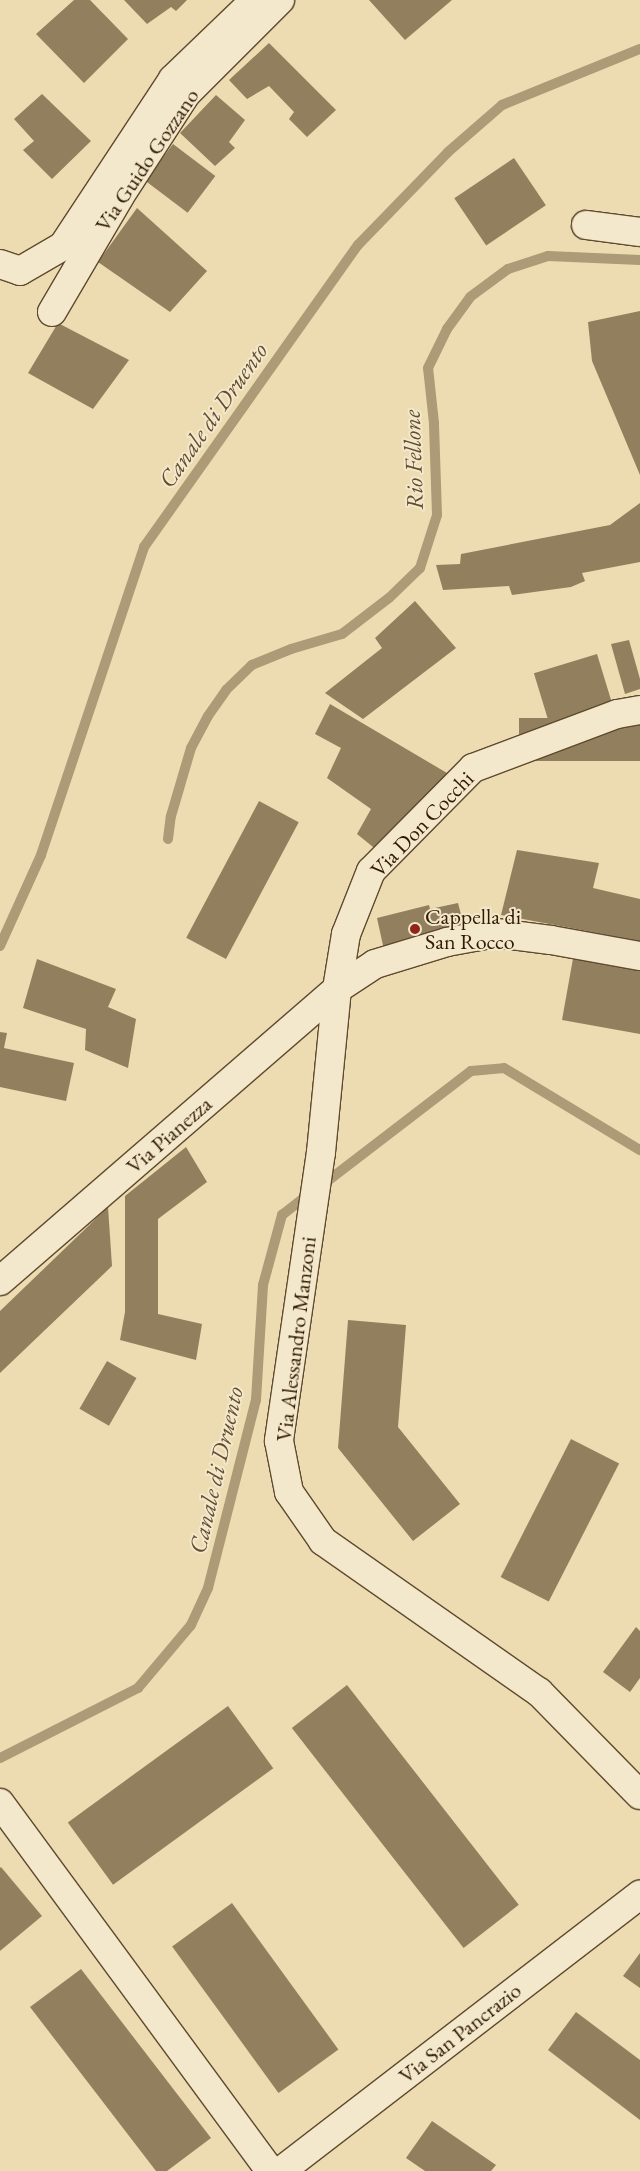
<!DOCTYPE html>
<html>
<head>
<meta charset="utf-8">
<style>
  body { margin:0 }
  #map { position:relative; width:640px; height:2171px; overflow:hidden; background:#eddcb1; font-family:"EB Garamond",serif }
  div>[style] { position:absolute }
  .stream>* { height:10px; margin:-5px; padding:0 5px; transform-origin:5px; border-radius:5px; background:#ad9a76 }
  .building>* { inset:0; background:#927f5d; transform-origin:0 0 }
  .roads { filter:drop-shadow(1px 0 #5f4a2e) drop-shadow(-1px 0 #5f4a2e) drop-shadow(0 1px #5f4a2e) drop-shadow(0 -1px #5f4a2e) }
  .minor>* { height:28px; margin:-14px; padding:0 14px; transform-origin:14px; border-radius:14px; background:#f3e8cc }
  .dots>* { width:14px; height:14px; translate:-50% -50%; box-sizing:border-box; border:2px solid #f3e8cc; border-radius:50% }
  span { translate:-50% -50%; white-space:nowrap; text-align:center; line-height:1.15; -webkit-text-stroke:4px #f3e8cc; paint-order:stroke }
  .street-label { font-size:22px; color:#301a02 }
  .poi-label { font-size:22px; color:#301a02 }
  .left { translate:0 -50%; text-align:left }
  .water-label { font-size:24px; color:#624d30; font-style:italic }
</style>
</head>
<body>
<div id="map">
  <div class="stream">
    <div style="left:168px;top:839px;width:23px;rotate:-83deg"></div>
    <div style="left:171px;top:816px;width:71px;rotate:-73.6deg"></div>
    <div style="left:191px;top:748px;width:36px;rotate:-62deg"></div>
    <div style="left:208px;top:716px;width:32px;rotate:-55deg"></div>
    <div style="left:226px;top:690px;width:36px;rotate:-44deg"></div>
    <div style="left:252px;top:665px;width:42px;rotate:-22.3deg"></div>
    <div style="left:291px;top:649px;width:53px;rotate:-16.4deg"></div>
    <div style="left:342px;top:634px;width:59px;rotate:-37.5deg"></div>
    <div style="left:389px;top:598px;width:43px;rotate:-44.1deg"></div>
    <div style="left:420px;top:568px;width:56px;rotate:-72.2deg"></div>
    <div style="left:437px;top:515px;width:92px;rotate:-91.9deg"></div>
    <div style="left:434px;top:423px;width:55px;rotate:-96.2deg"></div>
    <div style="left:428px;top:368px;width:43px;rotate:-64deg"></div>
    <div style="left:447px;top:329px;width:39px;rotate:-54deg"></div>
    <div style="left:470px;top:297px;width:47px;rotate:-36.4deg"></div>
    <div style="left:508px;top:269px;width:42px;rotate:-18deg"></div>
    <div style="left:548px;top:256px;width:92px;rotate:2.5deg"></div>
    <div style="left:0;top:946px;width:100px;rotate:-65.7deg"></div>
    <div style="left:41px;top:855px;width:325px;rotate:-71.5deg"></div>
    <div style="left:144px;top:547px;width:370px;rotate:-54.7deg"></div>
    <div style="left:358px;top:245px;width:129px;rotate:-45.9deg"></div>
    <div style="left:448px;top:152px;width:72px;rotate:-41deg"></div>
    <div style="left:502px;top:105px;width:149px;rotate:-22.1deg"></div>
    <div style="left:321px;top:1186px;width:189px;rotate:-37.5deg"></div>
    <div style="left:471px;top:1071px;width:33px;rotate:-5deg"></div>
    <div style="left:504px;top:1068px;width:159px;rotate:31.1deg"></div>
    <div style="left:0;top:1758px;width:155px;rotate:-26.9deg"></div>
    <div style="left:138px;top:1688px;width:82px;rotate:-49.9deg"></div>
    <div style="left:191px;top:1625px;width:41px;rotate:-65.3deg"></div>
    <div style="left:208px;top:1588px;width:194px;rotate:-75.7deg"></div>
    <div style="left:256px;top:1400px;width:115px;rotate:-86.5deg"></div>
    <div style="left:263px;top:1285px;width:73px;rotate:-74.8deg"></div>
    <div style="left:282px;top:1215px;width:34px;rotate:-38deg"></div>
  </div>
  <div class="building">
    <div style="clip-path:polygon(74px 0,90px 0,128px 39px,84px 83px,36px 34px)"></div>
    <div style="clip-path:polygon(124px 0,187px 0,176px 11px,171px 7px,147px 24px)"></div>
    <div style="clip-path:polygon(369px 0,452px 0,405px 40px)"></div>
    <div style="clip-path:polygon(269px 43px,336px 110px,307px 137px,289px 119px,294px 112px,269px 86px,247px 99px,229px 80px)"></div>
    <div style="clip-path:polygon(42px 94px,91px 141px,52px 179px,23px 150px,34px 141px,14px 119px)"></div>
    <div style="clip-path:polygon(216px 95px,245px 120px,229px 142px,235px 148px,215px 166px,180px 133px)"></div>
    <div style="left:173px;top:144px;width:53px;height:46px;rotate:37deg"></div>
    <div style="left:514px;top:158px;width:57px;height:72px;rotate:56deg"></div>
    <div style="clip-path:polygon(137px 208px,207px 271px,170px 312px,98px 262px)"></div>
    <div style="clip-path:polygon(640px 311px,640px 475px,592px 361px,588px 322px)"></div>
    <div style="clip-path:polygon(58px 323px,129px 360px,93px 409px,28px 373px)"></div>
    <div style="clip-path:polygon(640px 503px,640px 562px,582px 573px,585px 581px,571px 587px,512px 595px,509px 586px,443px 590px,436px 565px,460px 564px,461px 554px,610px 525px)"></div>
    <div style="clip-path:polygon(415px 601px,456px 648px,363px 719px,325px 693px,382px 648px,375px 638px)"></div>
    <div style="clip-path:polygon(629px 640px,640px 679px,640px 689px,625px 694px,611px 644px)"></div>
    <div style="left:597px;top:654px;width:52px;height:66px;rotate:73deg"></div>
    <div style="clip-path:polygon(330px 704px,447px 773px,378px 851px,357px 834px,371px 809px,327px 778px,341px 748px,315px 734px)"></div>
    <div style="left:640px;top:718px;width:43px;height:121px;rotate:90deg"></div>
    <div style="left:259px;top:801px;width:45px;height:155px;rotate:28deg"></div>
    <div style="clip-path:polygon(517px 850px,599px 863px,593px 888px,640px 899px,640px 941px,501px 915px)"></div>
    <div style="clip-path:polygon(458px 903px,464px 926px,384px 950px,377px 918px,429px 905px,430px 909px)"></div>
    <div style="clip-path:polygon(574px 953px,640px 966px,640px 1034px,562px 1020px)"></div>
    <div style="clip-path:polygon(37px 959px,116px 989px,108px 1007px,136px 1019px,128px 1068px,85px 1050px,86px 1029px,23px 1008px)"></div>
    <div style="clip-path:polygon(0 1032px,7px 1033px,4px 1048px,74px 1063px,66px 1101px,0 1087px)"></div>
    <div style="clip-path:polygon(186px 1147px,207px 1182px,158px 1219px,158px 1314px,202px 1324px,196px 1360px,120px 1340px,125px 1312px,125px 1196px)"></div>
    <div style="clip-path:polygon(108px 1207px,112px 1266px,0 1373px,0 1311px)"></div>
    <div style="clip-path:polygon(348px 1320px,406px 1325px,398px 1427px,460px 1504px,413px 1541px,338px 1448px)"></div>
    <div style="left:107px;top:1361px;width:34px;height:55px;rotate:30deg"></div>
    <div style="left:571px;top:1439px;width:54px;height:155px;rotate:27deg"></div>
    <div style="clip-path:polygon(636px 1627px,640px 1631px,640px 1678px,630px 1692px,603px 1672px)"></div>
    <div style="left:347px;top:1685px;width:279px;height:70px;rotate:52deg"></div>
    <div style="left:228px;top:1706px;width:77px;height:198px;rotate:54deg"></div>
    <div style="clip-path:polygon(1px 1867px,42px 1916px,0 1951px,0 1868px)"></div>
    <div style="left:232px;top:1903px;width:181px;height:74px;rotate:54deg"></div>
    <div style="clip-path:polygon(640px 1953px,640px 1988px,623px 1976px)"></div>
    <div style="clip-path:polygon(81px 1969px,211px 2138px,167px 2171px,156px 2171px,30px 2007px)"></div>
    <div style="clip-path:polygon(576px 2012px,640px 2060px,640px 2120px,548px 2050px)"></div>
    <div style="clip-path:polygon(432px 2121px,496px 2165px,491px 2171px,425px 2171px,406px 2158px)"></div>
  </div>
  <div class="roads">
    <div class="minor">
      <div style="left:586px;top:225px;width:54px;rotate:7.4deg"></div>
      <div style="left:0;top:264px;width:21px;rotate:19deg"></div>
      <div style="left:20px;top:271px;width:50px;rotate:-30.2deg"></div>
      <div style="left:63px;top:246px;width:200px;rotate:-56.6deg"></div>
      <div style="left:173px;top:79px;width:112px;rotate:-43.9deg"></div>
      <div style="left:52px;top:312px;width:134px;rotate:-59.6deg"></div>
      <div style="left:120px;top:196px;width:121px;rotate:-57.1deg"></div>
      <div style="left:186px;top:94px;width:133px;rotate:-45deg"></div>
      <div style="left:640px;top:710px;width:23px;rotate:170deg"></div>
      <div style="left:617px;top:714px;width:154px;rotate:159.4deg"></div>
      <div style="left:473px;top:768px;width:145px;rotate:134.7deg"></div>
      <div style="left:371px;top:871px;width:68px;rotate:111.6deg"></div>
      <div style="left:346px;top:934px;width:56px;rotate:99.3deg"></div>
      <div style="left:337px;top:989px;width:164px;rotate:95.6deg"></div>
      <div style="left:321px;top:1152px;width:292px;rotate:98.3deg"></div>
      <div style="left:279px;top:1441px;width:52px;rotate:78.9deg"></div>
      <div style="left:289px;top:1492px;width:60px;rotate:55.2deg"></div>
      <div style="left:323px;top:1541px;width:264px;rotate:35deg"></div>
      <div style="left:539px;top:1692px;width:144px;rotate:45.6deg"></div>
      <div style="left:0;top:1281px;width:446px;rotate:-40.9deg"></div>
      <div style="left:337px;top:989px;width:45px;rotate:-33.3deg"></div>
      <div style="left:375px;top:964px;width:75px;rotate:-17deg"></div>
      <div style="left:447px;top:942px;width:50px;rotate:-10.4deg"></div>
      <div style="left:496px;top:933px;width:55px;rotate:7.3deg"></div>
      <div style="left:551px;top:940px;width:90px;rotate:10.2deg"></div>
      <div style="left:0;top:1803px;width:456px;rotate:53.7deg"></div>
      <div style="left:281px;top:2171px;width:453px;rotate:-37.6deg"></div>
    </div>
  </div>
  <div class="dots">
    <div style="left:415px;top:929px;background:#8f2418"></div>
  </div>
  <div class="street-label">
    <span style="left:147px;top:160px;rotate:-56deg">Via Guido Gozzano</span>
    <span style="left:422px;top:824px;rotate:-46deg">Via Don Cocchi</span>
    <span style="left:169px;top:1135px;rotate:-41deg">Via Pianezza</span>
    <span style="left:296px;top:1339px;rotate:-83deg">Via Alessandro Manzoni</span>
    <span style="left:460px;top:2033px;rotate:-38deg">Via San Pancrazio</span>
  </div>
  <div class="poi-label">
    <span class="left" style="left:425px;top:929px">Cappella di<br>San Rocco</span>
  </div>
  <div class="water-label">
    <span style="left:213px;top:415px;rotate:-55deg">Canale di Druento</span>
    <span style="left:413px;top:460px;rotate:-92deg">Rio Fellone</span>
    <span style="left:216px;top:1470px;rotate:-77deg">Canale di Druento</span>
  </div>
</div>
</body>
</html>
